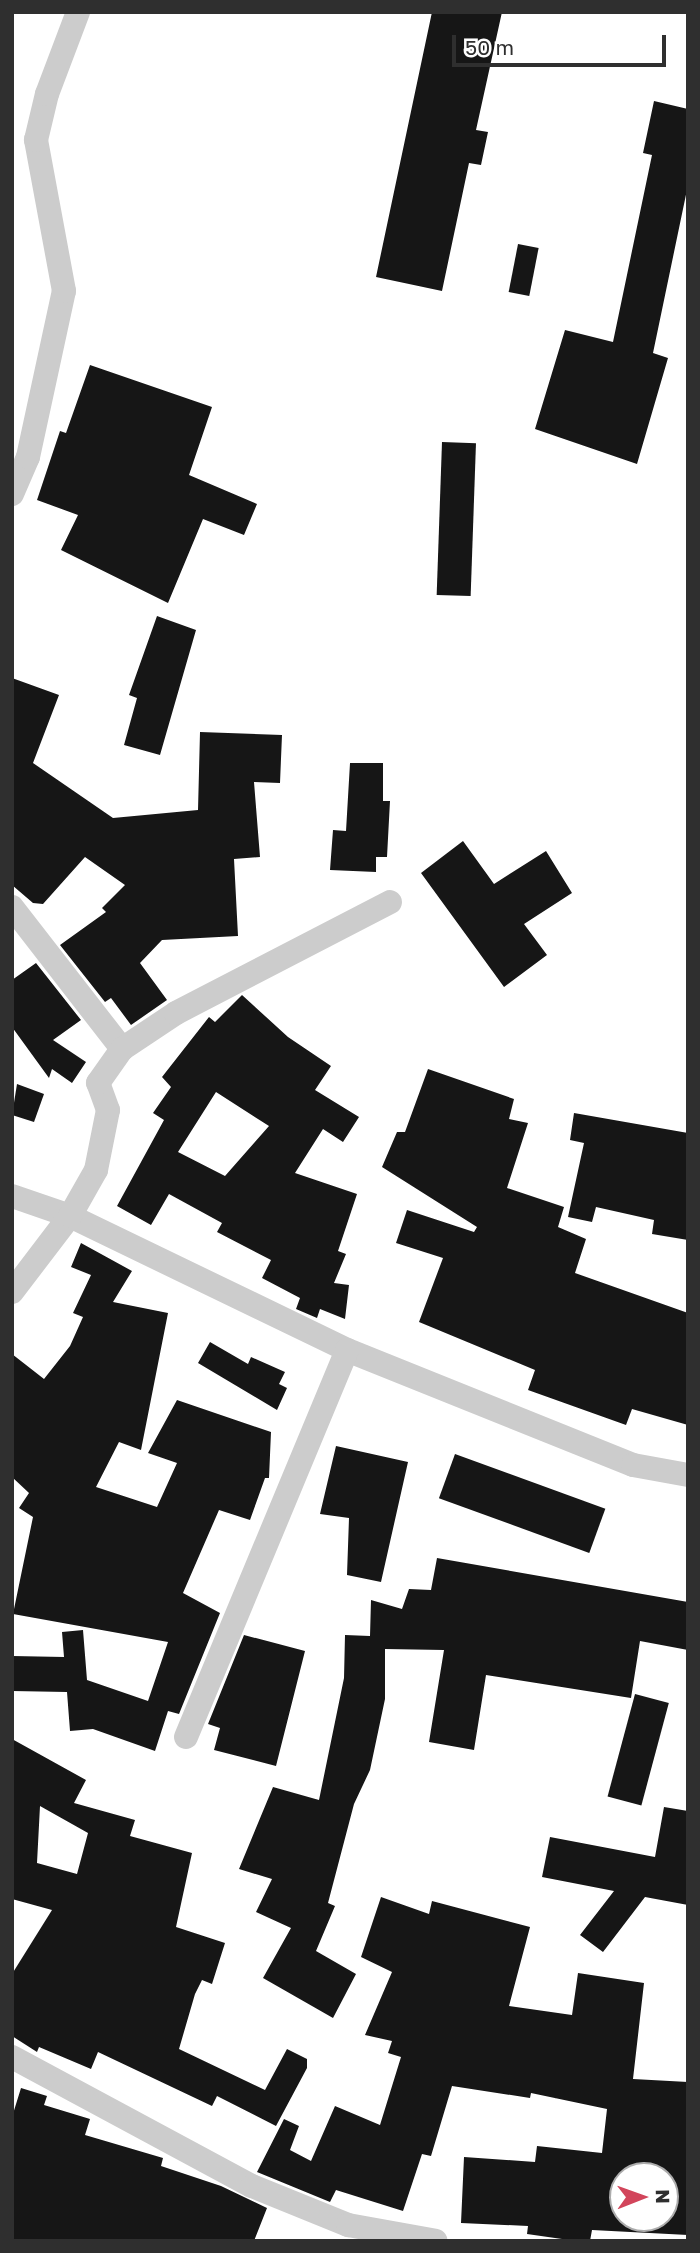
<!DOCTYPE html>
<html>
<head>
<meta charset="utf-8">
<style>
  body { margin:0 }
  #map { position:relative; width:700px; height:2253px; overflow:hidden; background:#fff; font-family:"Golos Text",sans-serif }
  div>[style] { position:absolute }
  .building>* { inset:0; background:#161616; transform-origin:0 0 }
  .street>* { height:24px; margin:-12px; padding:0 12px; transform-origin:12px; border-radius:12px; background:#ccc }
  span { translate:-50% -50%; white-space:nowrap; text-align:center; line-height:1.15; -webkit-text-stroke:7px #fff; paint-order:stroke }
  .frame { position:absolute; inset:0; border:14px solid #2f2f2f; pointer-events:none }
  .north { position:absolute; left:609px; top:2162px; width:70px; height:70px; box-sizing:border-box; background:#fff; border:2px solid #acacac; border-radius:50%; rotate:89deg; font-size:19px; font-weight:700; line-height:28px; text-align:center; color:#2f2f2f }
  .north::after { content:''; display:block; margin:auto; width:24px; height:32px; background:#d2455b; clip-path:polygon(50% 0,100% 100%,50% 72%,0 100%) }
  .scale { position:absolute; left:452px; top:35px; width:214px; height:32px; box-sizing:border-box; border:4px solid #2f2f2f; border-top:0; padding-left:9px; font-size:21px; line-height:24px; white-space:nowrap; color:#2f2f2f; -webkit-text-stroke:5px #fff; paint-order:stroke }
</style>
</head>
<body>
<div id="map">
  <div class="building">
    <div style="clip-path:polygon(432px 12px,502px 12px,476px 130px,488px 132px,481px 165px,469px 163px,442px 291px,376px 277px)"></div>
    <div style="clip-path:polygon(654px 101px,688px 109px,688px 185px,653px 353px,668px 358px,637px 464px,535px 429px,565px 330px,613px 342px,652px 155px,643px 153px)"></div>
    <div style="left:518px;top:244px;width:21px;height:49px;rotate:11deg"></div>
    <div style="clip-path:polygon(90px 365px,212px 407px,189px 475px,257px 504px,244px 535px,203px 519px,168px 603px,61px 550px,78px 515px,37px 500px,60px 431px,66px 433px)"></div>
    <div style="left:442px;top:442px;width:34px;height:153px;rotate:2deg"></div>
    <div style="clip-path:polygon(157px 616px,196px 630px,160px 755px,124px 745px,137px 698px,129px 695px)"></div>
    <div style="clip-path:polygon(12px 678px,59px 695px,33px 763px,113px 818px,198px 810px,200px 732px,282px 735px,280px 783px,254px 782px,260px 857px,234px 859px,238px 936px,162px 940px,140px 963px,167px 1000px,131px 1025px,111px 998px,105px 1002px,60px 945px,106px 912px,102px 908px,125px 885px,85px 857px,43px 904px,33px 903px,12px 885px)"></div>
    <div style="clip-path:polygon(350px 763px,383px 763px,383px 801px,390px 801px,387px 857px,376px 857px,376px 872px,330px 870px,333px 830px,346px 831px)"></div>
    <div style="clip-path:polygon(463px 841px,494px 884px,546px 851px,572px 893px,524px 924px,547px 955px,504px 987px,421px 873px)"></div>
    <div style="clip-path:polygon(36px 963px,81px 1020px,53px 1040px,86px 1062px,72px 1083px,52px 1069px,49px 1078px,12px 1027px,12px 980px)"></div>
    <div style="clip-path:polygon(evenodd,242px 995px,288px 1037px,331px 1066px,315px 1090px,359px 1117px,343px 1142px,323px 1129px,295px 1173px,357px 1194px,338px 1251px,346px 1254px,334px 1283px,349px 1285px,345px 1319px,320px 1309px,317px 1318px,296px 1309px,300px 1298px,262px 1278px,271px 1260px,217px 1232px,222px 1223px,169px 1194px,151px 1225px,117px 1206px,164px 1120px,153px 1113px,171px 1087px,162px 1077px,209px 1017px,215px 1022px,242px 995px,216px 1092px,269px 1126px,225px 1176px,178px 1152px,216px 1092px)"></div>
    <div style="clip-path:polygon(428px 1069px,514px 1099px,509px 1119px,528px 1123px,507px 1188px,564px 1207px,558px 1227px,586px 1239px,575px 1273px,688px 1313px,688px 1425px,632px 1409px,626px 1425px,528px 1390px,535px 1370px,419px 1322px,443px 1258px,396px 1243px,407px 1210px,474px 1232px,477px 1227px,382px 1167px,397px 1132px,405px 1132px)"></div>
    <div style="clip-path:polygon(17px 1084px,44px 1094px,34px 1122px,12px 1115px)"></div>
    <div style="clip-path:polygon(574px 1113px,688px 1133px,688px 1240px,652px 1234px,654px 1220px,596px 1207px,592px 1222px,568px 1217px,584px 1143px,570px 1140px)"></div>
    <div style="clip-path:polygon(81px 1243px,132px 1271px,113px 1302px,168px 1313px,141px 1450px,119px 1442px,96px 1487px,157px 1507px,177px 1463px,148px 1453px,177px 1400px,271px 1432px,269px 1478px,265px 1478px,250px 1520px,219px 1510px,183px 1593px,220px 1613px,179px 1714px,168px 1711px,155px 1751px,93px 1729px,70px 1731px,67px 1692px,12px 1691px,12px 1656px,64px 1657px,62px 1632px,83px 1630px,87px 1680px,148px 1701px,168px 1642px,13px 1614px,33px 1517px,19px 1508px,29px 1493px,12px 1477px,12px 1354px,44px 1379px,70px 1346px,83px 1317px,73px 1313px,91px 1275px,71px 1267px)"></div>
    <div style="clip-path:polygon(210px 1342px,248px 1364px,251px 1357px,285px 1372px,279px 1384px,287px 1388px,277px 1410px,198px 1363px)"></div>
    <div style="clip-path:polygon(336px 1446px,408px 1462px,381px 1582px,347px 1575px,349px 1518px,320px 1514px)"></div>
    <div style="left:455px;top:1454px;width:160px;height:47px;rotate:20deg"></div>
    <div style="clip-path:polygon(437px 1558px,688px 1602px,688px 1650px,640px 1641px,631px 1698px,486px 1675px,474px 1750px,429px 1742px,444px 1650px,385px 1649px,385px 1699px,370px 1770px,354px 1804px,328px 1903px,335px 1906px,316px 1951px,356px 1974px,333px 2018px,263px 1978px,291px 1928px,256px 1912px,272px 1879px,239px 1869px,273px 1787px,319px 1800px,344px 1678px,345px 1635px,370px 1636px,371px 1600px,402px 1609px,409px 1589px,431px 1590px)"></div>
    <div style="clip-path:polygon(244px 1635px,305px 1651px,276px 1766px,214px 1750px,220px 1728px,208px 1724px)"></div>
    <div style="left:635px;top:1694px;width:35px;height:106px;rotate:15deg"></div>
    <div style="clip-path:polygon(evenodd,12px 1739px,86px 1780px,74px 1803px,135px 1820px,130px 1836px,192px 1853px,176px 1927px,225px 1943px,212px 1984px,202px 1980px,195px 1994px,179px 2049px,265px 2090px,287px 2049px,307px 2059px,307px 2068px,276px 2126px,217px 2096px,212px 2106px,98px 2052px,91px 2069px,39px 2047px,37px 2052px,12px 2036px,12px 1974px,52px 1910px,12px 1899px,12px 1739px,40px 1806px,88px 1833px,77px 1874px,37px 1863px,40px 1806px)"></div>
    <div style="clip-path:polygon(664px 1807px,688px 1811px,688px 1905px,645px 1897px,603px 1952px,580px 1935px,614px 1891px,542px 1877px,550px 1837px,655px 1857px)"></div>
    <div style="clip-path:polygon(evenodd,381px 1897px,429px 1914px,432px 1901px,530px 1927px,509px 2006px,572px 2015px,578px 1973px,644px 1983px,633px 2079px,688px 2082px,688px 2235px,592px 2230px,590px 2241px,576px 2241px,527px 2234px,528px 2226px,461px 2223px,464px 2157px,535px 2162px,537px 2146px,602px 2153px,607px 2109px,531px 2093px,530px 2098px,452px 2086px,431px 2156px,422px 2154px,403px 2211px,336px 2190px,330px 2202px,257px 2172px,284px 2119px,299px 2126px,290px 2150px,311px 2161px,335px 2106px,380px 2125px,401px 2057px,388px 2053px,392px 2041px,365px 2035px,392px 1972px,361px 1957px,381px 1897px,623px 2176px,665px 2176px,665px 2218px,623px 2218px,623px 2176px)"></div>
    <div style="clip-path:polygon(21px 2088px,47px 2096px,44px 2105px,90px 2119px,85px 2135px,163px 2158px,161px 2166px,221px 2186px,267px 2208px,254px 2241px,12px 2241px,12px 2117px)"></div>
  </div>
  <div class="street">
    <div style="left:12px;top:494px;width:40px;rotate:-66.6deg"></div>
    <div style="left:28px;top:457px;width:170px;rotate:-77.8deg"></div>
    <div style="left:64px;top:291px;width:154px;rotate:-100.5deg"></div>
    <div style="left:36px;top:140px;width:47px;rotate:-76.6deg"></div>
    <div style="left:47px;top:94px;width:88px;rotate:-69.3deg"></div>
    <div style="left:12px;top:907px;width:180px;rotate:52.2deg"></div>
    <div style="left:12px;top:1196px;width:61px;rotate:19deg"></div>
    <div style="left:70px;top:1216px;width:308px;rotate:25.8deg"></div>
    <div style="left:347px;top:1350px;width:308px;rotate:21.9deg"></div>
    <div style="left:633px;top:1465px;width:56px;rotate:10.3deg"></div>
    <div style="left:12px;top:1292px;width:96px;rotate:-52.7deg"></div>
    <div style="left:70px;top:1216px;width:53px;rotate:-60.5deg"></div>
    <div style="left:96px;top:1170px;width:61px;rotate:-78.7deg"></div>
    <div style="left:108px;top:1110px;width:29px;rotate:-110deg"></div>
    <div style="left:98px;top:1083px;width:42px;rotate:-54.8deg"></div>
    <div style="left:122px;top:1049px;width:65px;rotate:-33.7deg"></div>
    <div style="left:176px;top:1013px;width:241px;rotate:-27.4deg"></div>
    <div style="left:186px;top:1737px;width:419px;rotate:-67.4deg"></div>
    <div style="left:12px;top:2057px;width:272px;rotate:28.3deg"></div>
    <div style="left:252px;top:2186px;width:104px;rotate:22.1deg"></div>
    <div style="left:348px;top:2225px;width:89px;rotate:10.3deg"></div>
  </div>
  <div class="frame"></div>
  <div class="north">N</div>
  <div class="scale">50 m</div>
</div>
</body>
</html>
